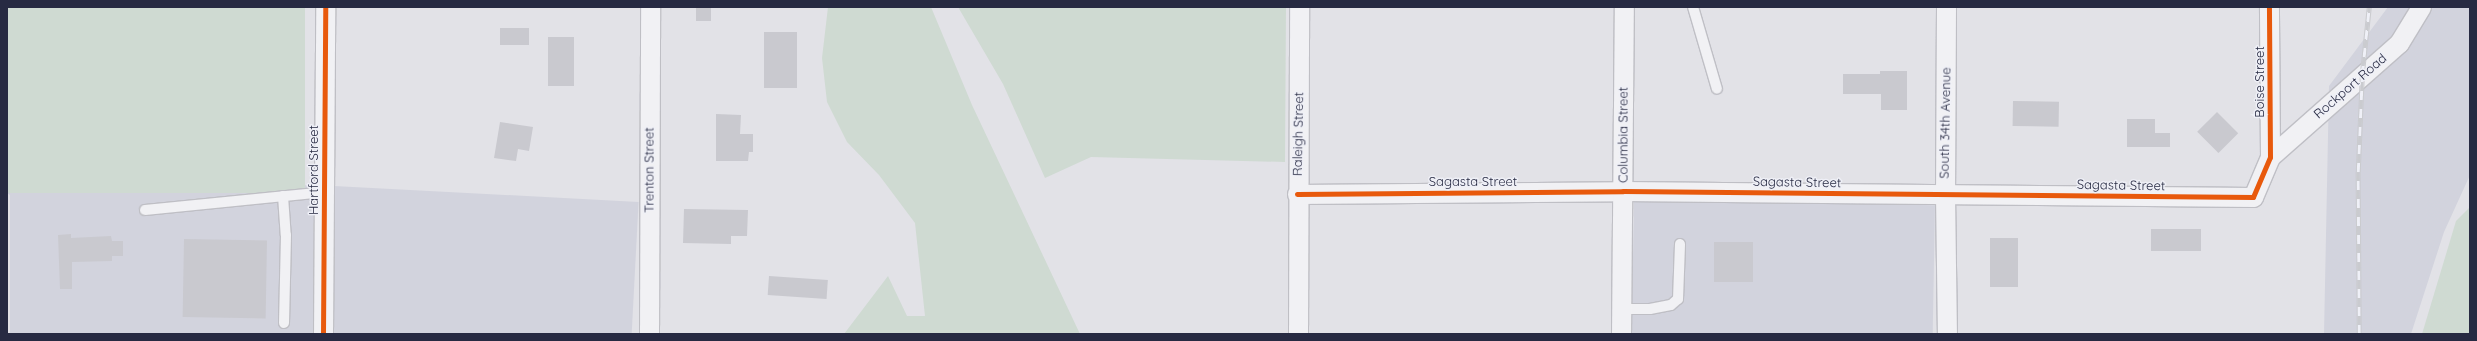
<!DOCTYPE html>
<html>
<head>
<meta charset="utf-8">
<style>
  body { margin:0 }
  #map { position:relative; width:2477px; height:341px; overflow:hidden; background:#e2e2e7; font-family:Quicksand,sans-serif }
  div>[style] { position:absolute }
  .built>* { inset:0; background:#d2d3dd; transform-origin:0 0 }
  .green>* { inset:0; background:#cfdad2; transform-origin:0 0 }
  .building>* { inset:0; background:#c9c9cf; transform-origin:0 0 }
  .roads { filter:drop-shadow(1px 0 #bfbfc5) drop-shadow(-1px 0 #bfbfc5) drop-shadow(0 1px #bfbfc5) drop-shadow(0 -1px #bfbfc5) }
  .service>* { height:10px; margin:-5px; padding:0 5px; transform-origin:5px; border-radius:5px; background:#f1f1f4 }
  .minor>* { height:19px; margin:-9.5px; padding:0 9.5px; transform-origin:9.5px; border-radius:9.5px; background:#f1f1f4 }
  .rail>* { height:4.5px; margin-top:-2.25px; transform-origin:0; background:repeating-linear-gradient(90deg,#eff0f7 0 9px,#cacbcf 0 18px); box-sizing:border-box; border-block:1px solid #cacbcf }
  .cycleway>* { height:5px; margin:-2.5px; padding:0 2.5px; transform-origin:2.5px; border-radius:2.5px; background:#e8590c }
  span { translate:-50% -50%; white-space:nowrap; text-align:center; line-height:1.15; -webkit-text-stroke:3px #eff0f7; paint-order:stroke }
  .street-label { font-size:13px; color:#272a42 }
  .frame { position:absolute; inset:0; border:8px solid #272a42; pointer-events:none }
</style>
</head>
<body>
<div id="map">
  <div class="built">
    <div style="clip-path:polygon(2388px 7px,2470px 7px,2470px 175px,2444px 232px,2411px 334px,2324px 334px,2329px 86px)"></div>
    <div style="clip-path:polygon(314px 185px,313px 334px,10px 334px,10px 195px,7px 193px)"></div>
    <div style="left:334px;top:186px;width:305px;height:148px;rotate:3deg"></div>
    <div style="left:1634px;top:200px;width:301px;height:134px;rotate:1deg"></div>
  </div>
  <div class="green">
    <div style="left:7px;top:7px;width:298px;height:186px"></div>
    <div style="clip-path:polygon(828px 7px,931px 7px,972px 105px,1080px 334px,844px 334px,888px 276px,907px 316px,925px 316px,915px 223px,879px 175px,847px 142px,827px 102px,822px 58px)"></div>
    <div style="clip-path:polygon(958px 7px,1286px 7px,1285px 162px,1091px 157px,1045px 178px,1003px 84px)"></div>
    <div style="clip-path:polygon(2470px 207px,2470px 334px,2422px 334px,2456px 221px)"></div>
  </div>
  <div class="building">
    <div style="left:696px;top:7px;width:15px;height:14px"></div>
    <div style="left:500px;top:28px;width:29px;height:17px"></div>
    <div style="left:764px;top:32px;width:33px;height:56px"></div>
    <div style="left:548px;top:37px;width:26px;height:49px"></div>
    <div style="clip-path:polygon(1880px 71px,1907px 71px,1907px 110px,1881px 110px,1881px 94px,1843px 94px,1843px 74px,1880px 74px)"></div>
    <div style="left:2013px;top:101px;width:46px;height:25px;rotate:1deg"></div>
    <div style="left:2217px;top:112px;width:30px;height:28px;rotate:45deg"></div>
    <div style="clip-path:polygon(716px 114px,741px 115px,740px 134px,753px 134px,753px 152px,749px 152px,748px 161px,716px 161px)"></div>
    <div style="clip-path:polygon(2127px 119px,2155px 119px,2155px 133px,2170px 133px,2170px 147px,2127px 147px)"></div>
    <div style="clip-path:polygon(500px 122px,533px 127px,529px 151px,518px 149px,516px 161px,494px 158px)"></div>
    <div style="clip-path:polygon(684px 209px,748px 210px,747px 236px,731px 236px,731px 244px,683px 243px)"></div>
    <div style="left:2151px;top:229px;width:50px;height:22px"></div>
    <div style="clip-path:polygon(71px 234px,71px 238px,111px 236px,112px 241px,123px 241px,123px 256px,112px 256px,112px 261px,72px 262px,72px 289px,60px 289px,58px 235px)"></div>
    <div style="left:1990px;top:238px;width:28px;height:49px"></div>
    <div style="left:184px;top:239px;width:83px;height:78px;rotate:1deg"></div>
    <div style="left:1714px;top:242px;width:39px;height:40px"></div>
    <div style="left:769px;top:276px;width:59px;height:19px;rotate:4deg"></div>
  </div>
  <div class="roads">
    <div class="service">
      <div style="left:1693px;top:7px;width:85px;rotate:73.7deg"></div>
      <div style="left:283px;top:196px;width:39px;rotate:86deg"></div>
      <div style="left:286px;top:235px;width:88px;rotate:91.3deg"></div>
      <div style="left:145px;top:210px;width:180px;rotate:-5.7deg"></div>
      <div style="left:1622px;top:309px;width:28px"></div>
      <div style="left:1650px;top:309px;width:21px;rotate:-11deg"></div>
      <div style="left:1671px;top:305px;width:9px;rotate:-41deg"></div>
      <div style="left:1678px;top:299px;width:55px;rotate:-87.9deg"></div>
    </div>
    <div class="minor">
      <div style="left:1946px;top:7px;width:187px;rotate:90.3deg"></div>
      <div style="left:1945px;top:194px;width:140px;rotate:89.2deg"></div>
      <div style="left:2270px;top:157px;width:172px;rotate:-41.5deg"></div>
      <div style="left:2399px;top:43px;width:42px;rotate:-58.6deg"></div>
      <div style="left:1297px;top:194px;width:326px;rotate:-0.5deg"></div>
      <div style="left:1623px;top:191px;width:630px;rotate:0.55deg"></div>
      <div style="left:2253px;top:197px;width:43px;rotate:-67deg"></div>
      <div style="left:2270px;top:157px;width:150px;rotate:-90.4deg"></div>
      <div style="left:323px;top:334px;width:327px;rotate:-89.6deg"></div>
      <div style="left:649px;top:334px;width:327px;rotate:-89.8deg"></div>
      <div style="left:1298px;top:334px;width:327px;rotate:-89.8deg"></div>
      <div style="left:1621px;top:334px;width:327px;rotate:-89.5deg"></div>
    </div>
  </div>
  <div class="rail">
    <div style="left:2359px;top:334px;width:162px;rotate:-90.4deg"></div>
    <div style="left:2358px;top:172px;width:97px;rotate:-87.6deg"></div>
    <div style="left:2362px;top:75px;width:68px;rotate:-84.1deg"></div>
  </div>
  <div class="cycleway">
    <div style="left:1297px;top:194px;width:326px;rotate:-0.5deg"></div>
    <div style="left:1623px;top:191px;width:630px;rotate:0.55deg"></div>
    <div style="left:2253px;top:197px;width:43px;rotate:-67deg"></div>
    <div style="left:2270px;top:157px;width:150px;rotate:-90.4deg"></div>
    <div style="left:323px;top:334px;width:327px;rotate:-89.6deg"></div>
  </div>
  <div class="street-label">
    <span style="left:2259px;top:82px;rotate:-90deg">Boise Street</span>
    <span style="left:2350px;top:86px;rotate:-41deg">Rockport Road</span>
    <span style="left:1945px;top:123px;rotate:-89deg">South 34th Avenue</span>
    <span style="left:1298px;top:134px;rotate:-89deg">Raleigh Street</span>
    <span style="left:1623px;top:135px;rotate:-90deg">Columbia Street</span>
    <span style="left:313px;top:170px;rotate:-90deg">Hartford Street</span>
    <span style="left:649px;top:170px;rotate:-90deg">Trenton Street</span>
    <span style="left:1473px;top:181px">Sagasta Street</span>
    <span style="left:1797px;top:182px;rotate:1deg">Sagasta Street</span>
    <span style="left:2121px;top:185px;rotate:1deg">Sagasta Street</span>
  </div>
  <div class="frame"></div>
</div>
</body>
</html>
